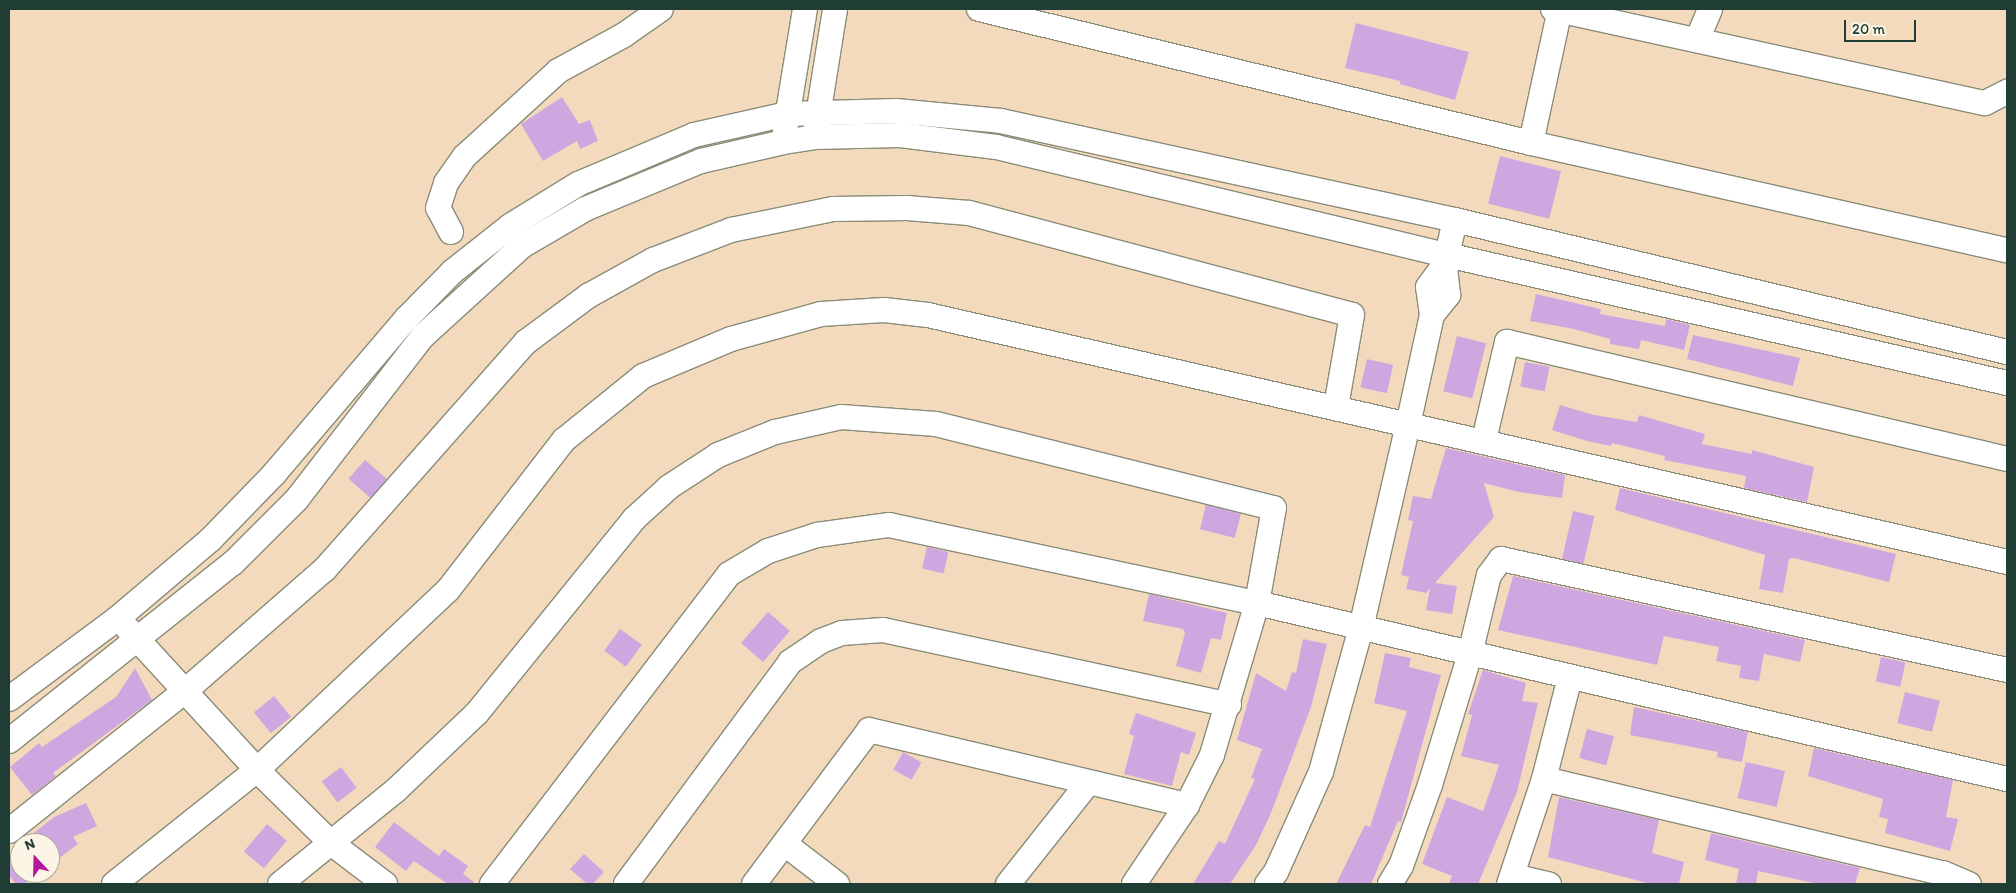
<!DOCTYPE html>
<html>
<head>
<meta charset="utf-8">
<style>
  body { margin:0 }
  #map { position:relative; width:2016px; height:893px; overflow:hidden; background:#f4dabd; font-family:Itim,sans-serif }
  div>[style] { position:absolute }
  .building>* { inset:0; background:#cfa7e0; transform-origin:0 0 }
  .roads { filter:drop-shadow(1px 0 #8a8c78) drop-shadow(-1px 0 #8a8c78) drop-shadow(0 1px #8a8c78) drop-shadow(0 -1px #8a8c78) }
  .street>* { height:24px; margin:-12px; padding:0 12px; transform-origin:12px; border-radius:12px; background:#fff }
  span { translate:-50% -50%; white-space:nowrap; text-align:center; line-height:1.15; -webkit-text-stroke:4px #fcf5e5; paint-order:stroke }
  .frame { position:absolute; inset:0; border:10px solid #1f3d34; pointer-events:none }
  .north { position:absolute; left:10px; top:833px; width:50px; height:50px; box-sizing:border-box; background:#fcf5e5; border:1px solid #a4ab9e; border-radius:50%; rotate:339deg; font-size:14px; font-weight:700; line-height:20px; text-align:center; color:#1f3d34 }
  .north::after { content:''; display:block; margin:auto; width:18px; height:22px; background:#b5179e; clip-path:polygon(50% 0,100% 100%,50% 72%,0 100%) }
  .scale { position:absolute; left:1844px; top:20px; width:72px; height:22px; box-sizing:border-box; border:2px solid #1f3d34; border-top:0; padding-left:6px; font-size:15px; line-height:18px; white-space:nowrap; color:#1f3d34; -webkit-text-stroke:4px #fcf5e5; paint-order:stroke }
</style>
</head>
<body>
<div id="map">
  <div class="building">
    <div style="clip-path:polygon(1356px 23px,1469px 52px,1455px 100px,1400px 84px,1400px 81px,1345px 68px)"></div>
    <div style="clip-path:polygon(562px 97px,579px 124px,590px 120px,598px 141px,580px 149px,577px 141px,543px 161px,521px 124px)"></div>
    <div style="left:1500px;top:156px;width:63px;height:49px;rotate:14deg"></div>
    <div style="clip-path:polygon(1536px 294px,1601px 309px,1600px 314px,1665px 326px,1666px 319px,1690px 325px,1684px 350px,1641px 340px,1639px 349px,1610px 344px,1610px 339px,1574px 329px,1530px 321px)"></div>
    <div style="clip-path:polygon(1693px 335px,1800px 358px,1793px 386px,1687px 359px)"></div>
    <div style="left:1457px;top:336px;width:30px;height:57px;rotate:14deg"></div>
    <div style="left:1367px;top:359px;width:27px;height:29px;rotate:13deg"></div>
    <div style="left:1525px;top:362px;width:25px;height:25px;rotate:11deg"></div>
    <div style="clip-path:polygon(1560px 405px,1594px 415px,1637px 422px,1639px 415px,1705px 434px,1702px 444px,1752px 454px,1752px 450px,1814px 467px,1807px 502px,1744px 488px,1746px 476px,1664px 460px,1665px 456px,1612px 443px,1611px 446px,1587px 441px,1552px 430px)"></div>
    <div style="clip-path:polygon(1446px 448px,1565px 475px,1562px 498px,1519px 492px,1484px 483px,1494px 517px,1435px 583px,1457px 586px,1452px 614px,1426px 610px,1430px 588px,1426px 593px,1406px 589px,1409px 577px,1401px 575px,1413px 521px,1408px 520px,1413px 496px,1431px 499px)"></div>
    <div style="left:365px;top:460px;width:29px;height:25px;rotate:41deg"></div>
    <div style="clip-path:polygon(1620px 488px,1896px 554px,1889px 582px,1794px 558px,1789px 559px,1783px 593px,1759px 589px,1765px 555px,1615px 510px)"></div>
    <div style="left:1206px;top:505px;width:36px;height:25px;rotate:14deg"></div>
    <div style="left:1573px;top:511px;width:22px;height:49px;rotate:13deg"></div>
    <div style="left:927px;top:547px;width:22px;height:22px;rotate:13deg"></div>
    <div style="clip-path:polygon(1513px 576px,1805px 640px,1800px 662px,1764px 654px,1759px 681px,1739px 678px,1741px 666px,1716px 661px,1719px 647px,1664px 636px,1657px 665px,1498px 630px)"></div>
    <div style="clip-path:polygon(1149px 594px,1227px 613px,1221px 640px,1211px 638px,1201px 673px,1176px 666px,1185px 633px,1183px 629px,1143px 621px)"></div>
    <div style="left:768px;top:612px;width:29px;height:41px;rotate:41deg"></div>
    <div style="left:620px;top:629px;width:27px;height:27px;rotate:36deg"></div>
    <div style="clip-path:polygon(1303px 639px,1327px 644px,1311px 707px,1271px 813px,1256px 845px,1230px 884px,1193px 884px,1219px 841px,1225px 844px,1255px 779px,1251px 778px,1262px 749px,1237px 740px,1256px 673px,1286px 691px,1292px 672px,1296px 673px)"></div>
    <div style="clip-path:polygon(1385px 653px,1411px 658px,1409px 667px,1441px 675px,1401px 822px,1398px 821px,1371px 884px,1336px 884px,1365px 825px,1370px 827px,1407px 711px,1374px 703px)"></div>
    <div style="left:1881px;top:657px;width:25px;height:25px;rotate:12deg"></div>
    <div style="clip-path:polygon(135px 668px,152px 700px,53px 773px,56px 776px,32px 795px,10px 767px,39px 743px,42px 747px,116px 697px)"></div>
    <div style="clip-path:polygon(1483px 670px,1526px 683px,1522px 701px,1538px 703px,1517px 792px,1478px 884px,1449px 884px,1452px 876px,1422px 864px,1447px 797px,1483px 811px,1499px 765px,1461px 756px,1472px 715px,1468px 714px)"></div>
    <div style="left:1905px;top:692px;width:36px;height:32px;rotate:14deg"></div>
    <div style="left:274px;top:696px;width:27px;height:26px;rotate:51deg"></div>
    <div style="clip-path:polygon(1634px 707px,1748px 732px,1742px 762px,1717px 757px,1718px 752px,1630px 735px)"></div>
    <div style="clip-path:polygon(1136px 713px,1196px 733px,1189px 755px,1181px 752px,1172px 786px,1124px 774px,1134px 736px,1129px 734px)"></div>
    <div style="left:1587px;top:729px;width:28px;height:30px;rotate:15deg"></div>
    <div style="clip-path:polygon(1814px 748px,1953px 780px,1946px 817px,1958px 819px,1950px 851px,1885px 833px,1888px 819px,1879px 817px,1883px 799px,1808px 776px)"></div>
    <div style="left:903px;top:752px;width:21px;height:20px;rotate:29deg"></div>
    <div style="left:1746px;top:762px;width:40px;height:37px;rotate:13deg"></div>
    <div style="left:341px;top:767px;width:26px;height:24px;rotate:53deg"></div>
    <div style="clip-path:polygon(1559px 797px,1659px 820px,1652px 853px,1684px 862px,1679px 884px,1651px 884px,1548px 857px)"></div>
    <div style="clip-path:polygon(86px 803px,97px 826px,73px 837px,78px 844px,50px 865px,50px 843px,31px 843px,35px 839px,31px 835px,54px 817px)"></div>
    <div style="clip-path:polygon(394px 822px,439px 856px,444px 849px,468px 866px,463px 874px,474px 882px,472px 884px,448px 884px,414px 861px,406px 871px,375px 847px)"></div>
    <div style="left:267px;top:824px;width:26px;height:36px;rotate:40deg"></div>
    <div style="clip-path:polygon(1711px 833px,1860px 868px,1855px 884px,1818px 884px,1758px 871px,1756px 884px,1736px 884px,1739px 869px,1705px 860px)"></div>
    <div style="clip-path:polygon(20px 851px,20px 873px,39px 873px,25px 884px,16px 884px,9px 875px,9px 860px)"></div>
    <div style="clip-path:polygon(584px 854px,604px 872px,593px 884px,587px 884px,570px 869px)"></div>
  </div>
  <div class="roads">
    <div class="street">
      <div style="left:979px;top:9px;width:568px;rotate:13.64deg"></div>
      <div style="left:1531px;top:143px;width:488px;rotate:12.7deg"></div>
      <div style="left:1553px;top:9px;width:442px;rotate:12.3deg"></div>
      <div style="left:1985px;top:103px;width:25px;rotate:-27deg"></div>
      <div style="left:1697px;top:40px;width:34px;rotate:-67deg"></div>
      <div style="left:816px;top:128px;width:121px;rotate:-80.9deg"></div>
      <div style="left:785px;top:130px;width:123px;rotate:-80.6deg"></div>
      <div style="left:1531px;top:143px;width:137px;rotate:-77.8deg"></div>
      <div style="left:451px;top:232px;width:27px;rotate:-118deg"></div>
      <div style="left:438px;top:208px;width:26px;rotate:-72deg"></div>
      <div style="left:446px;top:183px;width:33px;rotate:-55deg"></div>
      <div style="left:465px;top:156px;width:126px;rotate:-42.4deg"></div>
      <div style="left:558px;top:71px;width:75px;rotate:-28.6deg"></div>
      <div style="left:624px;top:35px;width:45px;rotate:-35.1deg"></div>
      <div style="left:1432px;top:315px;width:26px;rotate:-51deg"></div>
      <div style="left:1448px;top:295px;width:31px;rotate:-96deg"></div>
      <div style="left:1445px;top:264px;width:45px;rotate:-77.2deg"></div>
      <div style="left:1484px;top:440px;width:101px;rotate:-76.8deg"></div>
      <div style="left:1507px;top:342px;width:514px;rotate:13.17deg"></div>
      <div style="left:128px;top:629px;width:191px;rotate:47.5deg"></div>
      <div style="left:257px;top:770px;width:104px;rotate:44.6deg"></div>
      <div style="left:331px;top:843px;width:68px;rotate:37.2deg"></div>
      <div style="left:9px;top:699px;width:136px;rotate:-36.6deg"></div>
      <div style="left:118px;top:618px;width:122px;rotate:-40.3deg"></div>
      <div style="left:211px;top:539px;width:91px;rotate:-45.9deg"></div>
      <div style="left:274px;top:474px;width:205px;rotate:-49.6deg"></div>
      <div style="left:407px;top:318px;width:64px;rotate:-45.6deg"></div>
      <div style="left:452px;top:272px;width:74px;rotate:-38.4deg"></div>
      <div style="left:510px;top:226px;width:80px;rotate:-31.7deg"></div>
      <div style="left:578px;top:184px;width:126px;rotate:-22.9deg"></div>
      <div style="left:694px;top:135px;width:95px;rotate:-12.7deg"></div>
      <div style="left:787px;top:114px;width:109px;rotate:-1.6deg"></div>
      <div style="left:896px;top:111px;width:105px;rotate:5.4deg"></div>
      <div style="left:1001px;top:121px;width:465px;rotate:12.3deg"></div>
      <div style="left:1455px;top:220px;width:568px;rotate:13.45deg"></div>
      <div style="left:9px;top:741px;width:286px;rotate:-38.5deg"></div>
      <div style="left:233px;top:563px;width:91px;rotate:-45deg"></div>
      <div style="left:297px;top:499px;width:206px;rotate:-52.3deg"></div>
      <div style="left:423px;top:336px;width:134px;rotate:-42.3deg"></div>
      <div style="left:522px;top:246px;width:73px;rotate:-30.4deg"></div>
      <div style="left:585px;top:209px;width:126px;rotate:-22.5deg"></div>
      <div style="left:701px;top:161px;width:85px;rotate:-12.9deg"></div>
      <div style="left:784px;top:142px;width:31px;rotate:-9deg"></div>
      <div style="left:815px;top:137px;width:85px;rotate:-1.3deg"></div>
      <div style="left:900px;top:135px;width:97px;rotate:7.1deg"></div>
      <div style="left:996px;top:147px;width:464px;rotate:13.5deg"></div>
      <div style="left:1447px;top:255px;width:574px;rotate:12.88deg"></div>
      <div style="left:1544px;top:779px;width:410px;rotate:13.3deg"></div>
      <div style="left:1943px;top:873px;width:28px;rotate:23deg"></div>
      <div style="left:9px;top:831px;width:223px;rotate:-38.5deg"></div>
      <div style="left:184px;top:692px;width:187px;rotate:-41.1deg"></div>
      <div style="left:325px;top:569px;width:303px;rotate:-48.5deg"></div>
      <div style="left:526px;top:342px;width:77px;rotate:-36.6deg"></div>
      <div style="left:588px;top:296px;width:74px;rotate:-29deg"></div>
      <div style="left:653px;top:260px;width:84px;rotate:-21deg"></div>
      <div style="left:731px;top:230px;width:104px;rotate:-11.6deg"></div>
      <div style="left:833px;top:209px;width:74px;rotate:-0.8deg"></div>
      <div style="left:907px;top:208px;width:62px;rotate:4.6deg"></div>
      <div style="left:969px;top:213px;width:396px;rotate:14.9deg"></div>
      <div style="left:1352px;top:315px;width:93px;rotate:99.9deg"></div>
      <div style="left:785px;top:844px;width:66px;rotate:37.6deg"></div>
      <div style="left:1513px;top:876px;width:37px;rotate:13deg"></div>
      <div style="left:114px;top:884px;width:183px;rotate:-38.6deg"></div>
      <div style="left:257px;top:770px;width:262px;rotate:-43.3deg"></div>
      <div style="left:448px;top:590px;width:190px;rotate:-52.3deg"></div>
      <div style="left:564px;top:440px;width:102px;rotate:-39deg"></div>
      <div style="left:643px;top:376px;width:95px;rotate:-22.8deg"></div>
      <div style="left:731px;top:339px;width:93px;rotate:-15.5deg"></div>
      <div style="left:821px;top:314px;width:63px;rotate:-3.6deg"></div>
      <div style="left:884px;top:310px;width:44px;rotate:6.5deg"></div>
      <div style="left:928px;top:315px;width:1107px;rotate:12.89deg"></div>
      <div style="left:280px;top:884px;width:148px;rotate:-39deg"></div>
      <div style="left:395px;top:791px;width:113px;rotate:-43.6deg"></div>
      <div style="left:477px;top:713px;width:250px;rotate:-51deg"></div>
      <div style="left:634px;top:519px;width:47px;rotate:-42.4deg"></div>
      <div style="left:669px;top:487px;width:59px;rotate:-33.1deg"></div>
      <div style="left:718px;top:455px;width:61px;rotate:-22deg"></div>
      <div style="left:775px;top:432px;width:68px;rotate:-12.8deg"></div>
      <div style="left:841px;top:417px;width:95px;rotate:4.2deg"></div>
      <div style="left:936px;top:424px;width:348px;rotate:14deg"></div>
      <div style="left:1274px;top:508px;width:97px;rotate:100.1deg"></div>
      <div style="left:1257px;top:603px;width:159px;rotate:106.5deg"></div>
      <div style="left:1212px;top:755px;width:56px;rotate:116.6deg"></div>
      <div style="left:1187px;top:805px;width:95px;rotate:123.9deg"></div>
      <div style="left:492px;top:884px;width:390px;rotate:-52.6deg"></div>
      <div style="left:729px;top:574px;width:45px;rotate:-30.5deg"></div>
      <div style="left:768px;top:551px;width:52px;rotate:-18.1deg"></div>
      <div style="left:817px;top:535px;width:73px;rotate:-7.9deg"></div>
      <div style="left:889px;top:525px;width:376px;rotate:12deg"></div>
      <div style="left:1257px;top:603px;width:770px;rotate:13.21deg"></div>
      <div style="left:626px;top:884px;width:276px;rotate:-53.5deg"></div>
      <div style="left:790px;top:662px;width:37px;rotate:-34deg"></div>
      <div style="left:821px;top:641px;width:22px;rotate:-21deg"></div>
      <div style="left:842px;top:633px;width:41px;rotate:-4.2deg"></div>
      <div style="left:883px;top:630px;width:354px;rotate:12.2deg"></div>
      <div style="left:754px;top:884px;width:192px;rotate:-53.2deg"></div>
      <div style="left:869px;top:730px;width:327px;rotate:13.3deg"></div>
      <div style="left:1008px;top:884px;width:129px;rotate:-51.6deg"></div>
      <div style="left:1267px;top:884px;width:15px;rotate:-53deg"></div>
      <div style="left:1276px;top:872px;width:110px;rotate:-65.8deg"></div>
      <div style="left:1321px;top:772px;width:149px;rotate:-74.5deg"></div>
      <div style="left:1361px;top:628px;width:208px;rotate:-77deg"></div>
      <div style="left:1408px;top:425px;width:113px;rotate:-77.7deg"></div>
      <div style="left:1432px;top:315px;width:28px;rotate:-98deg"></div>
      <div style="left:1428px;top:287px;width:29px;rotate:-54deg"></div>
      <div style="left:1390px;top:884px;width:21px;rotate:-59deg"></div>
      <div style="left:1401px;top:866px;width:86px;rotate:-70.3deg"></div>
      <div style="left:1430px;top:785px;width:137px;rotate:-73deg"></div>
      <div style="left:1470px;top:654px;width:81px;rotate:-76.5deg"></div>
      <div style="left:1489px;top:575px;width:20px;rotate:-53deg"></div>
      <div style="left:1501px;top:559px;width:518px;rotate:12.37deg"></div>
      <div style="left:1509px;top:884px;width:111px;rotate:-71.6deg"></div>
      <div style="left:1544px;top:779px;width:105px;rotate:-75.7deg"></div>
    </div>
  </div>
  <div class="frame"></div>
  <div class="north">N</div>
  <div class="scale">20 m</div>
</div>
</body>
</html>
